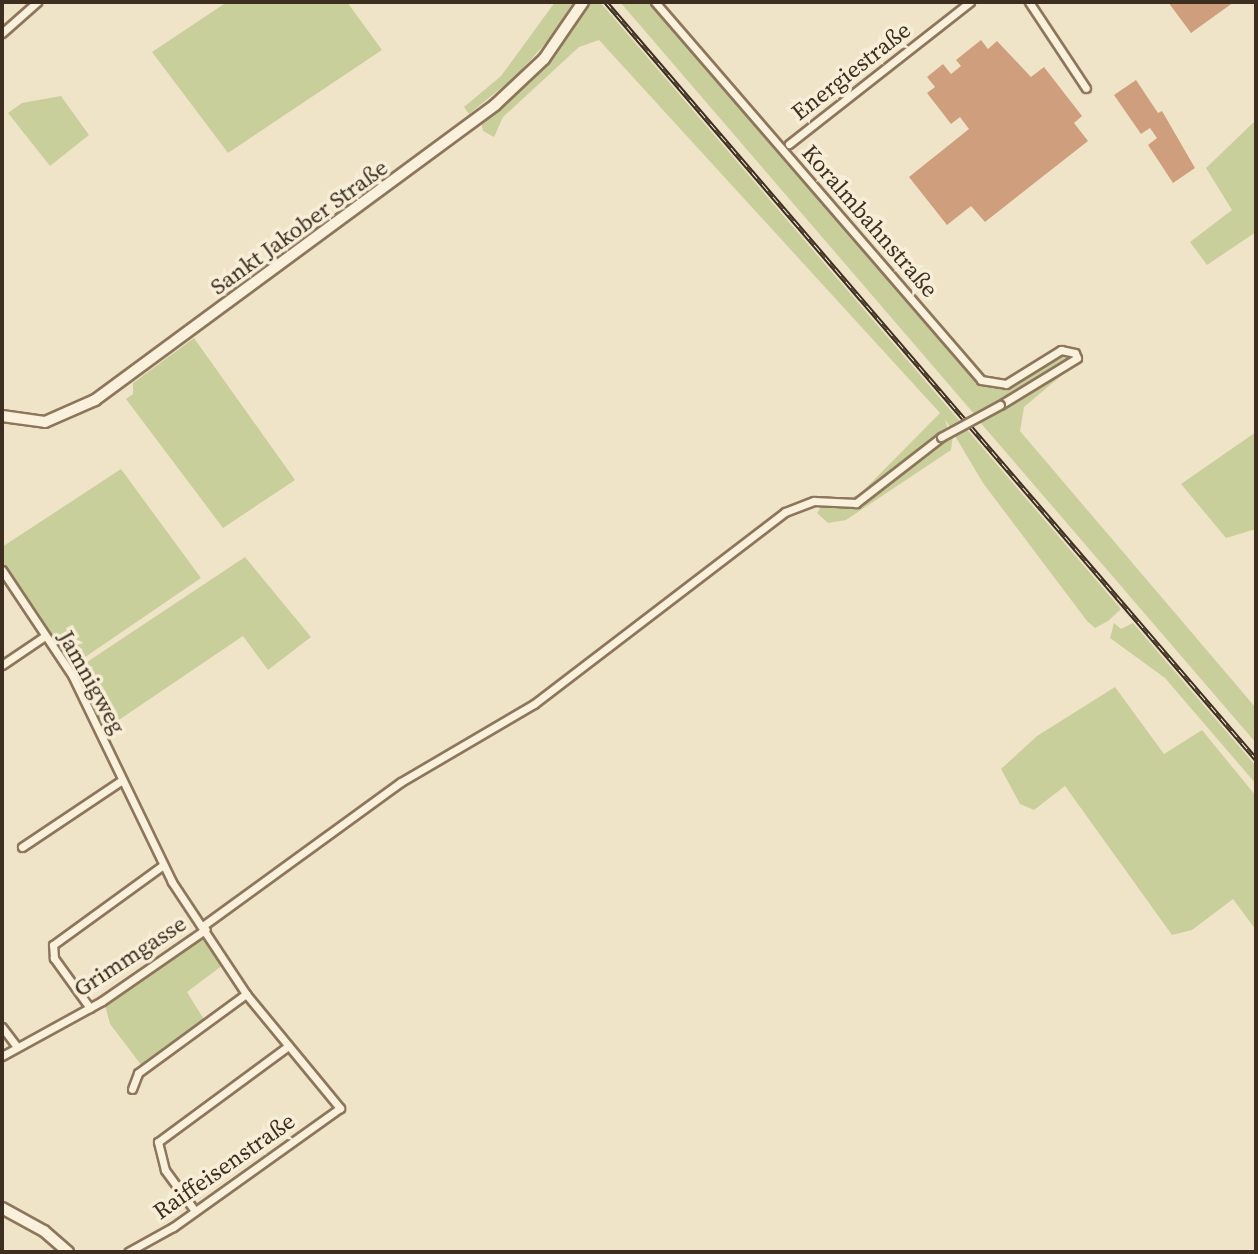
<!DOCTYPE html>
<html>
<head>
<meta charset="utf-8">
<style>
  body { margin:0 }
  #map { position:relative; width:1258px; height:1254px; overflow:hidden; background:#f0e4c8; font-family:"Source Serif 4",serif }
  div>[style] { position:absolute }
  .green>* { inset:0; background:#c9cf9b }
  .building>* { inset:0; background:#cf9f7d }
  .roads { filter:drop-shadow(2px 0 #8d765c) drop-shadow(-2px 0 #8d765c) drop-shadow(0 2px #8d765c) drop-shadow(0 -2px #8d765c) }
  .street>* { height:7px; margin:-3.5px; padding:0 3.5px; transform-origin:3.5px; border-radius:3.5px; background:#faf1dc }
  .secondary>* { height:10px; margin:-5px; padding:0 5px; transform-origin:5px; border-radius:5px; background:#faf1dc }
  .rail>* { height:5px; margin-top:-2.5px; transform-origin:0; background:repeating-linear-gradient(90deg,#f7eed8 0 8px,#3d2e20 0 16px); box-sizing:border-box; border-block:2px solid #3d2e20 }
  .bridges { filter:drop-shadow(2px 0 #8d765c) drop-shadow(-2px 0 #8d765c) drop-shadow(0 2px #8d765c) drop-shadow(0 -2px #8d765c) }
  .street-bridge>* { height:7px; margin:-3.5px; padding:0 3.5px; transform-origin:3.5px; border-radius:3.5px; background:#faf1dc }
  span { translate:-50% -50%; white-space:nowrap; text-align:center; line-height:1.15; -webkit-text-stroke:7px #f7eed8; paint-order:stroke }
  .street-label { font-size:23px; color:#3d2e20 }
  .frame { position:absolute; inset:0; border:4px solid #3d2e20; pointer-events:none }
</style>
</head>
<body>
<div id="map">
  <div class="green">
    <div style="clip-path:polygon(227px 2px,347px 2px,382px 50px,228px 153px,152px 52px)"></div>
    <div style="clip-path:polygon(555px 2px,573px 2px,552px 36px,517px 75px,469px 114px,464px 107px,501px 76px)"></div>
    <div style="clip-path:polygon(590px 2px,600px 2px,1121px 609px,1108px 621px,1095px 628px,1087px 621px,983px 483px,945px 419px,948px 430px,855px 502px,812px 498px,784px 508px,808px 497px,843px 500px,859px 495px,940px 413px,599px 40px,579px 47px,503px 117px,494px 137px,483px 131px,481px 122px,541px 69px)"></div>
    <div style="clip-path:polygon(620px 2px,652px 2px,978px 382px,992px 388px,1008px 386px,1060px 353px,1070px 355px,1069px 360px,975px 415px)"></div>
    <div style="clip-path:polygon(61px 96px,89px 135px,50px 166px,8px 113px,22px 103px)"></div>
    <div style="clip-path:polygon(1256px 120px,1256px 232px,1207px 265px,1190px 242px,1232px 210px,1206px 168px)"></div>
    <div style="clip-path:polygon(194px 338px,295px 480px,223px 528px,126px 399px,133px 394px,133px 383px)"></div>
    <div style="clip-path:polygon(1074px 365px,1024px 407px,1020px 431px,1256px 708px,1256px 743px,979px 421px)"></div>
    <div style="clip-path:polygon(1256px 432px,1256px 529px,1226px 538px,1181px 484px)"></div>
    <div style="clip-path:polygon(953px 435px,951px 450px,846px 520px,828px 523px,817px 513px,823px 504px,858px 505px)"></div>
    <div style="clip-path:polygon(121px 469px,201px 578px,72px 666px,2px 560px,2px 547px)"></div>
    <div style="clip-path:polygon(245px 557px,311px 637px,268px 670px,243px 636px,104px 730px,75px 670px)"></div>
    <div style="clip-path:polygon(1114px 623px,1121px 629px,1133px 623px,1256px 766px,1256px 784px,1165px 678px,1110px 638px)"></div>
    <div style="clip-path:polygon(1115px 687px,1164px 754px,1202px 730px,1256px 796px,1256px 930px,1233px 899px,1192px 930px,1172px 935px,1065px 786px,1034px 810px,1020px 804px,1001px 769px,1037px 736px)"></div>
    <div style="clip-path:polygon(201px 938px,208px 938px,223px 965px,187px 992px,205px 1021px,142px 1066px,110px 1024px,105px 1005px)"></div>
  </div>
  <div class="building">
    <div style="clip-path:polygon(1168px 2px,1234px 2px,1191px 33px)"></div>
    <div style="clip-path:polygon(981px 40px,988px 49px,997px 41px,1031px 77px,1044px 67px,1082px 116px,1074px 123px,1088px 141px,985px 222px,971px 206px,947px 225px,909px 177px,969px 129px,960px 117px,951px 124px,927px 93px,935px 87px,927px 77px,943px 64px,951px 74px,961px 66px,956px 60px)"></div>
    <div style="clip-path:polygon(1136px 80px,1158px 113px,1162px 111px,1195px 168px,1173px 183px,1148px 145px,1157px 138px,1150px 128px,1141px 134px,1114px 95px)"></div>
  </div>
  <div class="roads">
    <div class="street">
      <div style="left:655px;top:2px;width:499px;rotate:49.2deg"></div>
      <div style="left:981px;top:380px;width:25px;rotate:9deg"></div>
      <div style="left:1006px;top:384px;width:65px;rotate:-31.7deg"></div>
      <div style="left:1061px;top:350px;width:14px;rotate:12deg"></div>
      <div style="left:1075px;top:353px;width:5px;rotate:68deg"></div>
      <div style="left:1077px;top:358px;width:90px;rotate:148.6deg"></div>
      <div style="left:1029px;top:2px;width:103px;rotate:56.5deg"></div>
      <div style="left:2px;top:33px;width:47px;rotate:-41.5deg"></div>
      <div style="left:789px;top:144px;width:230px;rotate:-38.1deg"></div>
      <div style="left:2px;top:570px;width:126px;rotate:56.3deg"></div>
      <div style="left:72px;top:675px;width:230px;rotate:64.2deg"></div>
      <div style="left:172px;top:882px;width:134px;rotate:56.5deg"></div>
      <div style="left:246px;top:994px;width:148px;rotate:50.5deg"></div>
      <div style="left:340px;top:1108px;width:205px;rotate:144.5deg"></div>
      <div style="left:173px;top:1227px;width:51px;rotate:150.9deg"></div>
      <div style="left:2px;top:665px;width:52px;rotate:-34deg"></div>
      <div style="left:22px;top:847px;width:120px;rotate:-33.8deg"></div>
      <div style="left:204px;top:925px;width:243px;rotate:-36deg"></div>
      <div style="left:401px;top:782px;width:154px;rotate:-30.4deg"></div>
      <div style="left:534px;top:704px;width:316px;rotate:-37.4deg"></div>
      <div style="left:785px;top:512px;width:31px;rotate:-21deg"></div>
      <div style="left:814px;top:501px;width:42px;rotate:2.7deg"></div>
      <div style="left:856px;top:503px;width:108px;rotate:-37.8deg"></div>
      <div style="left:90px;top:1008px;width:62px;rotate:-125.8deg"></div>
      <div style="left:54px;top:958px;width:13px;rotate:-94deg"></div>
      <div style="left:53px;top:945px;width:136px;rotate:-36deg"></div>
      <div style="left:2px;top:1027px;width:25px;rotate:53deg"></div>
      <div style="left:2px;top:1056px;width:114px;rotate:-28.8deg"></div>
      <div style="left:102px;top:1001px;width:126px;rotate:-34.7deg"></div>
      <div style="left:132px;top:1089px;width:17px;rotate:-69deg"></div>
      <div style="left:138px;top:1073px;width:134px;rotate:-36.2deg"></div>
      <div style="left:195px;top:1211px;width:51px;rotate:-126.2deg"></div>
      <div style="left:165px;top:1170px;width:29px;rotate:-104deg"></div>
      <div style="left:158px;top:1142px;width:162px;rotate:-36.4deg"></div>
    </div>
    <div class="secondary">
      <div style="left:2px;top:416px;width:43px;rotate:7.9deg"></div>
      <div style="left:45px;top:422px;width:55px;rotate:-23.7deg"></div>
      <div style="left:95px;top:400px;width:497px;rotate:-36.4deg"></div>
      <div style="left:495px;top:105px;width:67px;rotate:-43.2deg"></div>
      <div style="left:544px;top:59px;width:69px;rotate:-55.6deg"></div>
      <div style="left:2px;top:1208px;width:48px;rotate:28.7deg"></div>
      <div style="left:44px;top:1231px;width:32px;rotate:41deg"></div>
    </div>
  </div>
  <div class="rail">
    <div style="left:606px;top:2px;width:998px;rotate:49.35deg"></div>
  </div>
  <div class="bridges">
    <div class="street-bridge">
      <div style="left:941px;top:437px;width:67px;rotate:-28.5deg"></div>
    </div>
  </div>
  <div class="street-label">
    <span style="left:851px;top:71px;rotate:-38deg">Energiestraße</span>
    <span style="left:870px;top:221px;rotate:49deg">Koralmbahnstraße</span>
    <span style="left:299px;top:227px;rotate:-36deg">Sankt Jakober Straße</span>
    <span style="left:92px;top:682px;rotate:61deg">Jamnigweg</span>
    <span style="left:130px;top:956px;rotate:-33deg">Grimmgasse</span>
    <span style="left:224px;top:1166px;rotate:-35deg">Raiffeisenstraße</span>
  </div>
  <div class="frame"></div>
</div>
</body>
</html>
